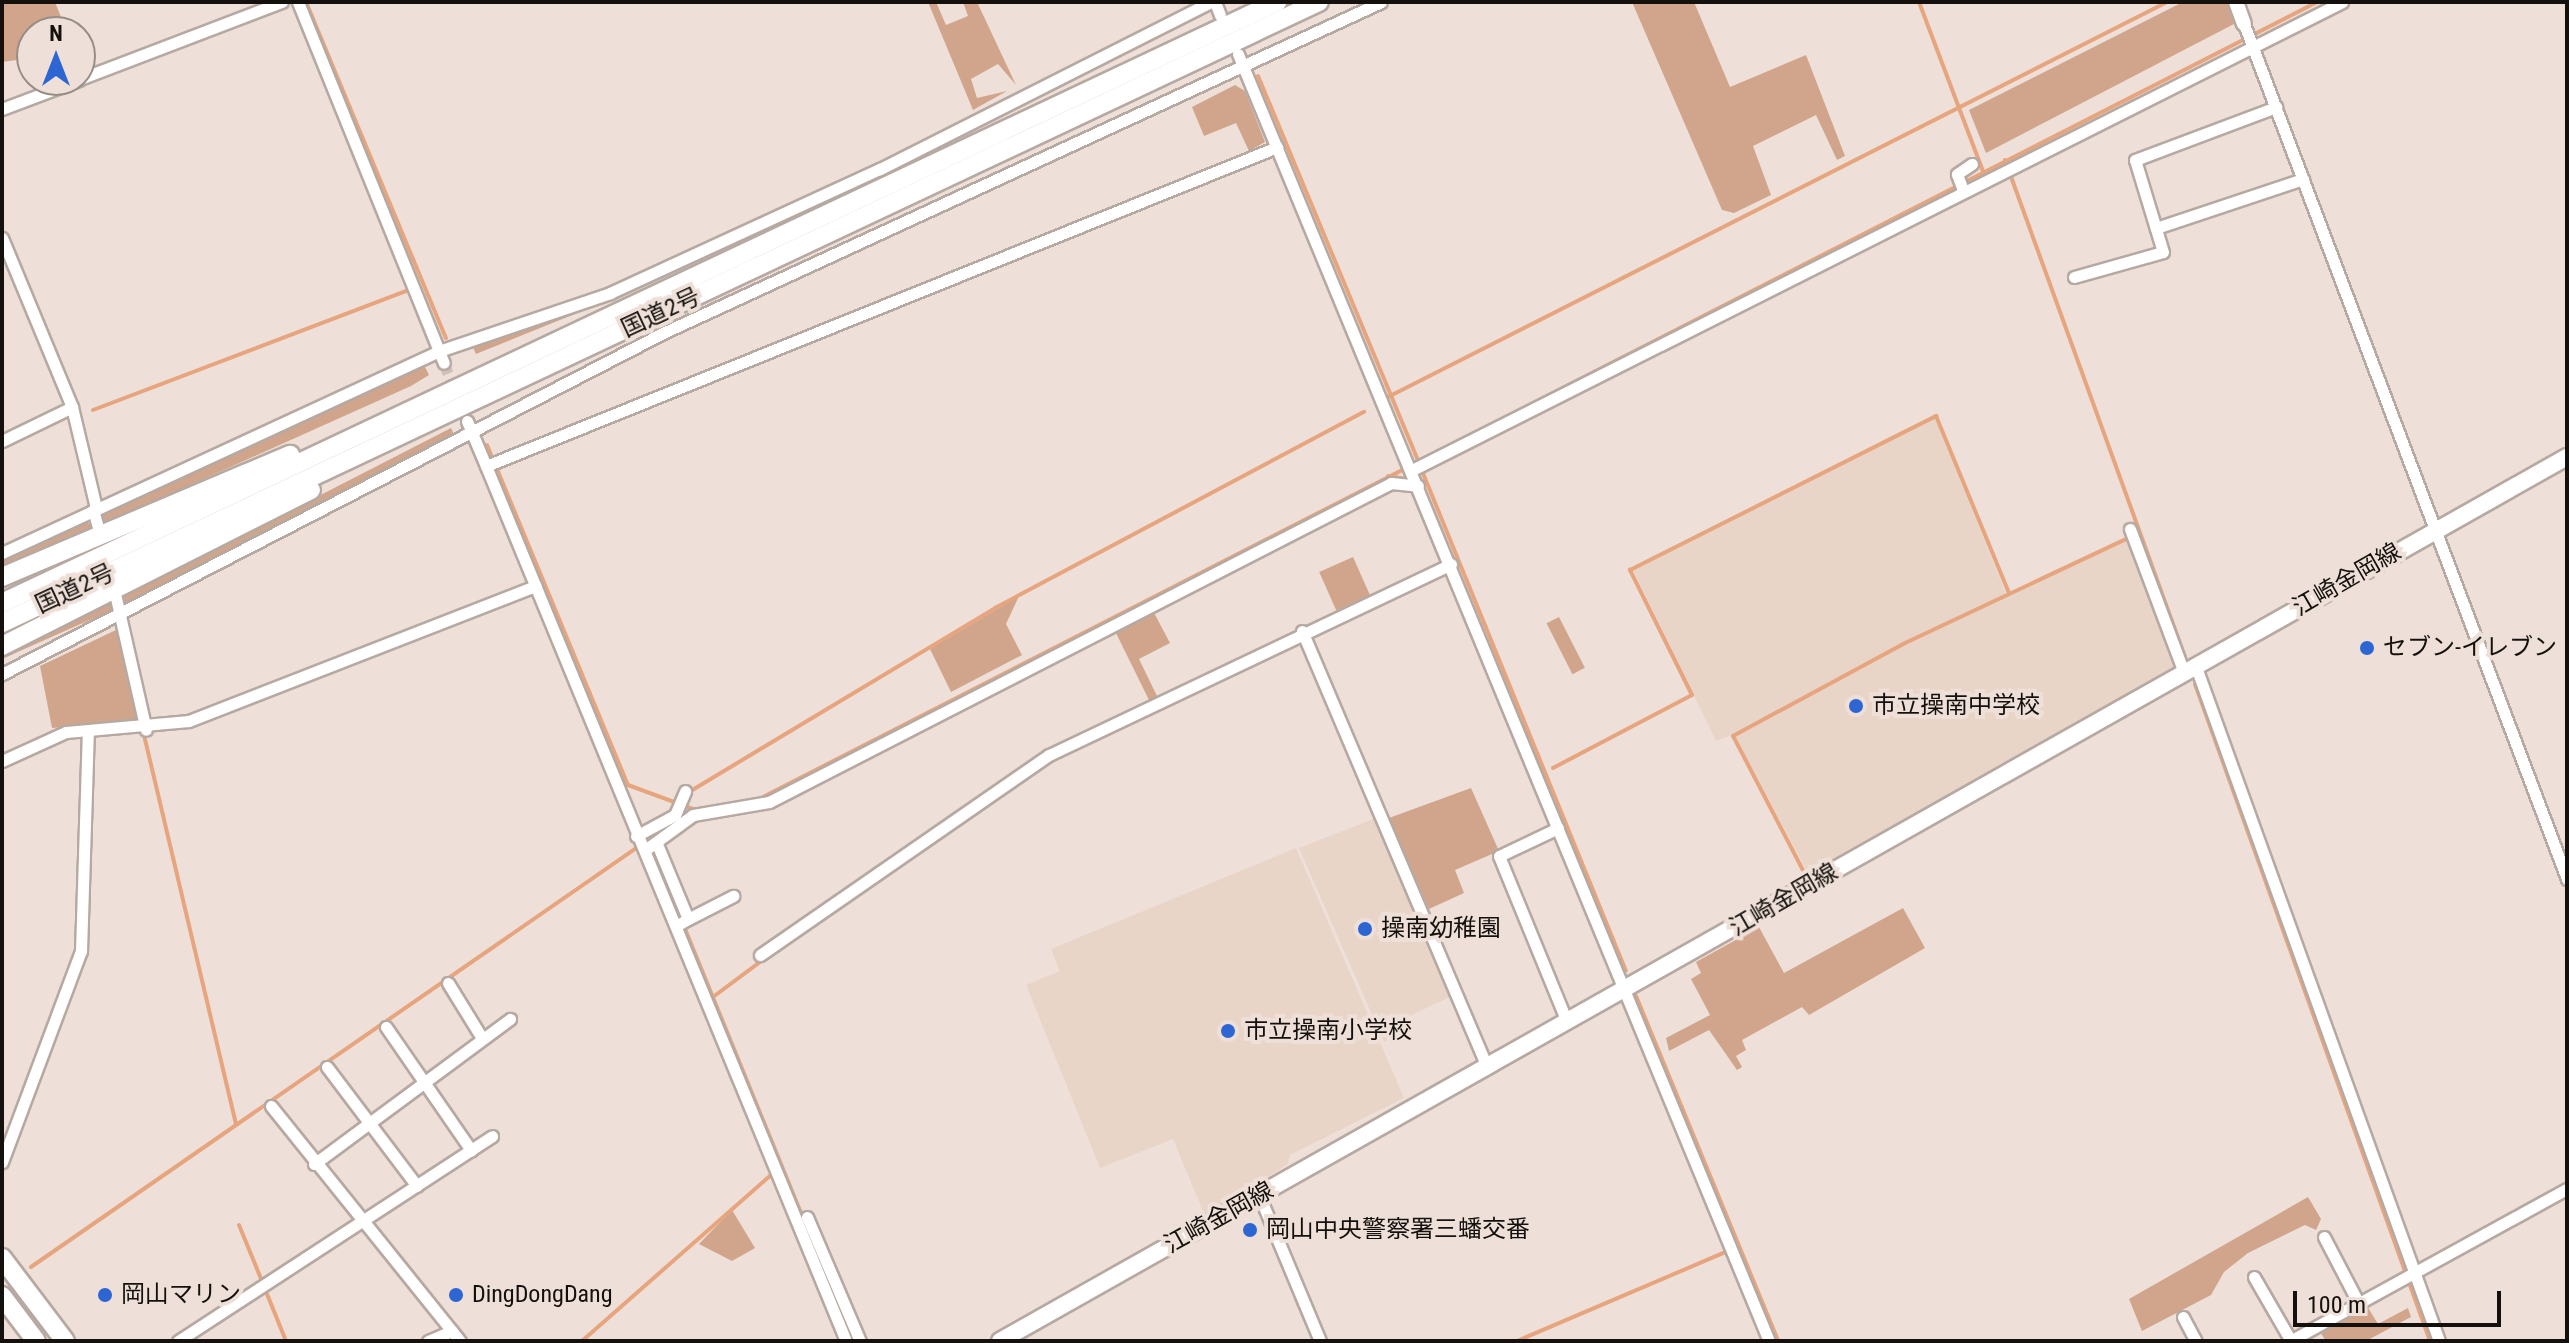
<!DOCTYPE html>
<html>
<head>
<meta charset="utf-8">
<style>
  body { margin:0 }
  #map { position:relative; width:2569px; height:1343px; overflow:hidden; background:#eee0d8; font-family:"Roboto Condensed","Noto Sans JP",sans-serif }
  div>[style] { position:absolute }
  .built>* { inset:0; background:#e9d4c8 }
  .green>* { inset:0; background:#d1a58b; transform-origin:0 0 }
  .stream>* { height:4px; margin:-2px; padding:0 2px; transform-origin:2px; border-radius:2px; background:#e6a57e }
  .minor-tunnel>* { height:11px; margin-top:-5.5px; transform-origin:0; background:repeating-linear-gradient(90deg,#cdc1ba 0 11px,transparent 0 16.5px) }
  .roads { filter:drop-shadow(2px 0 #b6a9a2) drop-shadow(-2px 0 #b6a9a2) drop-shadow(0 2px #b6a9a2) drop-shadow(0 -2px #b6a9a2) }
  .minor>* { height:11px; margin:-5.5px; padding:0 5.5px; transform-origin:5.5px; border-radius:5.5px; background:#fff }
  .tertiary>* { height:14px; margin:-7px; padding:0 7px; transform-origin:7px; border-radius:7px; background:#fff }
  .secondary>* { height:16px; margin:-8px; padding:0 8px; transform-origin:8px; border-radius:8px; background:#fff }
  .primary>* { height:18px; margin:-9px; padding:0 9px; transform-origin:9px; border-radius:9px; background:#fff }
  .trunk>* { height:18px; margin:-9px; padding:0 9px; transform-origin:9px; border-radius:9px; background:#fff }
  .dots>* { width:22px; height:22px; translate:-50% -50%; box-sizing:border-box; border:4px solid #eee0d8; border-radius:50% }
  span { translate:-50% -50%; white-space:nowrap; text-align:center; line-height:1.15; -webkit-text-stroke:8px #eee0d8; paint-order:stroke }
  .street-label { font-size:24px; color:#14100d }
  .poi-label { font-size:24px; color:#14100d }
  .left { translate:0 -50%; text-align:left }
  .frame { position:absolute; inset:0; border:4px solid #14100d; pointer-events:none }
  .north { position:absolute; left:16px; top:16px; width:80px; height:80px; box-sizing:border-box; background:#eee0d8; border:2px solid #978d87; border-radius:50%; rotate:0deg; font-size:22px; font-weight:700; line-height:32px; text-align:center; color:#14100d }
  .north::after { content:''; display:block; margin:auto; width:28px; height:36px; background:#2d65d3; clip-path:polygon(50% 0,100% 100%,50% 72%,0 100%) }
  .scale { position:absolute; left:2293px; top:1291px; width:208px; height:36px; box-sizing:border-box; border:4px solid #14100d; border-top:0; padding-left:10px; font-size:24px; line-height:28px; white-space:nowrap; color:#14100d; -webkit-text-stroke:6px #eee0d8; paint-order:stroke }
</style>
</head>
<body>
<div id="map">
  <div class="built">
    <div style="clip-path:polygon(1935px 419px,2007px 596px,2130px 539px,2175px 663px,2173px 672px,1810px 877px,1734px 734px,1716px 741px,1633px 570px)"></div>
    <div style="clip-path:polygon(1376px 818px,1450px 997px,1403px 1019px,1408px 1032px,1384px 1042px,1299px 848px)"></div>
    <div style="clip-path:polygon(1296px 848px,1404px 1098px,1290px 1155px,1288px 1164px,1205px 1216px,1173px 1139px,1100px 1168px,1026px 985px,1060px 971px,1051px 949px)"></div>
  </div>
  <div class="green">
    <div style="clip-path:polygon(2px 2px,55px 2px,67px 32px,32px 32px,32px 58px,2px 62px)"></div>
    <div style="clip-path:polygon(928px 2px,936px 2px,946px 25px,968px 16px,963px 2px,977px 2px,1016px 85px,998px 64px,971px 79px,977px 98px,1007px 91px,973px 110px)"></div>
    <div style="clip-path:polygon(1632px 2px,1694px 2px,1730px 87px,1806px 55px,1845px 156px,1837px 160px,1816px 115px,1753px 146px,1771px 195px,1734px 213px,1722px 210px)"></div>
    <div style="clip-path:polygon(2183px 2px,2227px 2px,2234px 24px,1986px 153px,1969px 110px)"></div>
    <div style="clip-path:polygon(1235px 85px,1245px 91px,1265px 142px,1249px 151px,1236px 123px,1204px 136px,1192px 107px)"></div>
    <div style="clip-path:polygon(607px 301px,476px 354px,471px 343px,533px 324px)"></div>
    <div style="clip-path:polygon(423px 363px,429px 375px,411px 386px,101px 525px,101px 511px)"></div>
    <div style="clip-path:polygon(451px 428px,456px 439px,125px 605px,120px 598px)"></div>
    <div style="clip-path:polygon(86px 521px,96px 531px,2px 571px,2px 560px)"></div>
    <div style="left:1353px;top:557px;width:42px;height:37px;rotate:66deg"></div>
    <div style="clip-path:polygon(1019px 596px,1006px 624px,1022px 655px,951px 692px,930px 649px)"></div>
    <div style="clip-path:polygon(113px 601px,112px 610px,2px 659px,2px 654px)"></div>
    <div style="clip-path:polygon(1152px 609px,1170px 643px,1139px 659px,1157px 696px,1149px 700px,1114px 629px)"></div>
    <div style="left:1559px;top:617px;width:57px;height:14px;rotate:63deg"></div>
    <div style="clip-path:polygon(116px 630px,138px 721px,52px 728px,40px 666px)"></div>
    <div style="clip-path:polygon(1471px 788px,1499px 851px,1455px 870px,1464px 893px,1429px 909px,1389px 818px)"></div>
    <div style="clip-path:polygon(1903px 908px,1925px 948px,1809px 1015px,1802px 1007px,1742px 1040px,1746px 1050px,1736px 1056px,1742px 1067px,1737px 1070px,1709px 1030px,1669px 1051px,1666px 1038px,1710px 1015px,1691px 979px,1701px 973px,1696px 962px,1759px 927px,1784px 973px)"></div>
    <div style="clip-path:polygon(2308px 1197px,2321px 1219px,2316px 1230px,2305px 1225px,2248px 1253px,2224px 1272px,2211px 1295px,2142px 1331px,2129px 1299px)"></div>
    <div style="clip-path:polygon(732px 1210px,755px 1248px,732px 1261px,699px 1244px)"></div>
    <div style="clip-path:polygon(2367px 1306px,2378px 1324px,2408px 1308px,2411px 1317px,2366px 1341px,2326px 1341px,2320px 1332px)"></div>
  </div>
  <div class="stream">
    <div style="left:306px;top:2px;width:364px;rotate:67.4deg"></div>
    <div style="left:1919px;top:2px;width:181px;rotate:69.3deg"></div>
    <div style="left:1258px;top:76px;width:414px;rotate:67.4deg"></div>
    <div style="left:2005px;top:160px;width:529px;rotate:70.09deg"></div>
    <div style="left:1388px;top:397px;width:873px;rotate:-26.89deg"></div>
    <div style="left:93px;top:410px;width:338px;rotate:-20.8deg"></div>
    <div style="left:487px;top:445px;width:368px;rotate:67.5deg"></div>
    <div style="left:628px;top:785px;width:72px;rotate:20.2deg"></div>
    <div style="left:2px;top:448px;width:14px;rotate:-30deg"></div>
    <div style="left:1420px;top:466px;width:545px;rotate:67.81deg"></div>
    <div style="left:1388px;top:476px;width:38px;rotate:9deg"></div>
    <div style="left:2195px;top:684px;width:698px;rotate:70.32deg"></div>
    <div style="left:144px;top:735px;width:400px;rotate:76.7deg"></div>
    <div style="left:2px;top:755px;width:88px;rotate:-19.9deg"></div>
    <div style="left:1553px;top:768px;width:157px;rotate:-27.7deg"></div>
    <div style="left:1692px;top:695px;width:140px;rotate:-116.4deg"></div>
    <div style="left:1630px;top:570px;width:343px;rotate:-26.7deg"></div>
    <div style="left:1936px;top:416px;width:191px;rotate:67.6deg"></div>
    <div style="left:689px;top:792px;width:357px;rotate:-31deg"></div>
    <div style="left:995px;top:608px;width:418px;rotate:-28deg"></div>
    <div style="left:759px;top:799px;width:1750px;rotate:-27.09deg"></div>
    <div style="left:652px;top:848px;width:400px;rotate:67.8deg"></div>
    <div style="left:1807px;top:878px;width:160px;rotate:-117.5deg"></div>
    <div style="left:1733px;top:736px;width:193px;rotate:-28.4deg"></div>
    <div style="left:1903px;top:644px;width:251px;rotate:-25.2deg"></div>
    <div style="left:1636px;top:996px;width:373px;rotate:67.6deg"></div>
    <div style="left:713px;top:997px;width:74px;rotate:-36.7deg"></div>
    <div style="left:239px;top:1225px;width:61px;rotate:67.7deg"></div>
    <div style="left:31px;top:1267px;width:782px;rotate:-34.69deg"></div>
    <div style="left:267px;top:1294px;width:51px;rotate:68deg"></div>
    <div style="left:1296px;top:1299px;width:30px;rotate:66deg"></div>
    <div style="left:846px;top:1322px;width:21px;rotate:67deg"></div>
    <div style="left:582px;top:1341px;width:250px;rotate:-41.3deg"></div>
    <div style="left:1517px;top:1341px;width:227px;rotate:-23.1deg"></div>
  </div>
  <div class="minor-tunnel">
    <div style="left:444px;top:363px;width:62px;rotate:68.4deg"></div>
  </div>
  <div class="roads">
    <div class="minor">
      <div style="left:298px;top:2px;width:389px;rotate:68deg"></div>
      <div style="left:1215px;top:2px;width:14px;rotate:69deg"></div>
      <div style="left:2244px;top:24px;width:914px;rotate:69.3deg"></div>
      <div style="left:1238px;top:54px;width:1392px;rotate:67.58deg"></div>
      <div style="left:80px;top:79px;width:216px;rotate:-20.9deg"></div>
      <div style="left:2px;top:109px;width:82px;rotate:-20.6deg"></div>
      <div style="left:1963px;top:190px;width:17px;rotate:-111deg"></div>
      <div style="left:1957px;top:174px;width:18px;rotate:-34deg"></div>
      <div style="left:2156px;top:228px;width:155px;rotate:-18.4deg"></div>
      <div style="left:2px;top:238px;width:183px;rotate:67.5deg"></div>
      <div style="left:72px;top:407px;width:104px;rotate:76.6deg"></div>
      <div style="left:2074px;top:277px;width:92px;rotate:-15.7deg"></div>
      <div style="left:2163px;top:252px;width:96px;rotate:-106.9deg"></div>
      <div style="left:2135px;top:160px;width:151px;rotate:-20.6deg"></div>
      <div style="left:467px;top:421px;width:49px;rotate:67.1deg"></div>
      <div style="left:2px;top:441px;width:78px;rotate:-25.9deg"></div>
      <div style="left:1414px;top:469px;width:1039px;rotate:-26.71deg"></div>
      <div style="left:93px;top:510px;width:19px;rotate:74deg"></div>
      <div style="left:2130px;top:529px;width:154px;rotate:69.4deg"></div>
      <div style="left:2px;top:553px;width:481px;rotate:-24.8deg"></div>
      <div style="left:439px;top:351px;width:181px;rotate:-18.7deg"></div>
      <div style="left:610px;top:293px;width:297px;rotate:-24.7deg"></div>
      <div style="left:880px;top:169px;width:371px;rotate:-26.8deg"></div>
      <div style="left:116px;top:598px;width:135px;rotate:77.2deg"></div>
      <div style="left:1302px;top:631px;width:474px;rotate:67deg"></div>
      <div style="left:2196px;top:667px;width:716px;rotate:70.17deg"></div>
      <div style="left:2px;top:674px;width:746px;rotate:-27.29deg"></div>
      <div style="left:665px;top:332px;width:788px;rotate:-24.74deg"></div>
      <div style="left:2px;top:761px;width:70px;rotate:-24.4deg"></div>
      <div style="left:66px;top:732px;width:123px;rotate:-5.1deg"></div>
      <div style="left:189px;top:721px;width:372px;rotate:-21.3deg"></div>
      <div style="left:1558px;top:828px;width:65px;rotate:154.6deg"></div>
      <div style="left:1499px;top:856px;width:179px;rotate:67.7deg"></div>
      <div style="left:636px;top:836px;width:44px;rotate:-28.3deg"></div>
      <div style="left:675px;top:815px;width:26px;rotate:-67deg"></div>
      <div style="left:657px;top:844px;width:81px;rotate:67.5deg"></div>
      <div style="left:688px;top:919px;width:14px;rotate:150deg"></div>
      <div style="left:645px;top:850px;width:59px;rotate:-36.1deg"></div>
      <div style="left:693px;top:815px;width:77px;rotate:-9.7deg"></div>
      <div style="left:769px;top:802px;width:699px;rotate:-27.15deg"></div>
      <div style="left:1391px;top:483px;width:27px;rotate:6deg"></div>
      <div style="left:688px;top:919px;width:51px;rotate:-27.1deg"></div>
      <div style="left:760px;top:955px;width:351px;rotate:-34.7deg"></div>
      <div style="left:1049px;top:755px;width:445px;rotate:-25.4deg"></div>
      <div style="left:448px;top:983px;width:65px;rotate:58.3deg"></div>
      <div style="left:386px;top:1027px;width:150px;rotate:55.4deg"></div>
      <div style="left:327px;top:1067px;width:149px;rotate:52.9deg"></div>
      <div style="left:271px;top:1106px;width:302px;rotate:51.2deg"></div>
      <div style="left:2px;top:1162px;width:225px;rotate:-69.5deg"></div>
      <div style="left:81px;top:951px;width:219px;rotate:-88.2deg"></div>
      <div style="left:314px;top:1164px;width:244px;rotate:-36.5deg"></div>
      <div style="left:1259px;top:1195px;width:158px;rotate:67.3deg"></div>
      <div style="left:807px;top:1217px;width:135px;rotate:66.9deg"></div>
      <div style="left:2324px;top:1237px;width:76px;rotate:62.4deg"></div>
      <div style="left:2254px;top:1277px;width:74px;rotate:60deg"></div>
      <div style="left:2183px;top:1317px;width:27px;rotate:62deg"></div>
      <div style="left:178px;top:1341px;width:375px;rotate:-33.1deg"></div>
      <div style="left:428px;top:1341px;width:26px;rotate:-23deg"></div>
      <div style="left:846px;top:1341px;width:946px;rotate:-112.36deg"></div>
      <div style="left:486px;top:466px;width:853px;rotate:-21.96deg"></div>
      <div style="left:2290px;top:1341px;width:316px;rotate:-28.8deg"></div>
    </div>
    <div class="tertiary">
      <div style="left:2236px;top:2px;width:23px;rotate:70deg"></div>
    </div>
    <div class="secondary">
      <div style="left:1000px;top:1341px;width:1799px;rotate:-29.43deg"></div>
    </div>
    <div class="primary">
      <div style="left:2px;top:1258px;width:104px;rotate:52.8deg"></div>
      <div style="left:2px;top:1296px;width:56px;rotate:52.9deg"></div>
    </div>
    <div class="trunk">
      <div style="left:2px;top:577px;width:313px;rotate:-23deg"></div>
      <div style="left:2px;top:603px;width:1410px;rotate:-25.24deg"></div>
      <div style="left:2px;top:623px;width:1456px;rotate:-25.25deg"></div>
      <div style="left:2px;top:646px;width:346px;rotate:-26.8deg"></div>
    </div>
  </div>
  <div class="dots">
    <div style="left:2367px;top:648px;background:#2d65d3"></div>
    <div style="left:1856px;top:706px;background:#2d65d3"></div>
    <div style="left:1365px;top:929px;background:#2d65d3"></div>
    <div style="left:1228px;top:1031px;background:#2d65d3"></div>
    <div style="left:1250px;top:1230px;background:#2d65d3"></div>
    <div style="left:105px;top:1295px;background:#2d65d3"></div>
    <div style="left:456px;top:1295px;background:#2d65d3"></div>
  </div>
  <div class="street-label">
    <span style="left:661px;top:313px;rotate:-25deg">国道2号</span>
    <span style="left:2347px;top:580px;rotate:-30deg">江崎金岡線</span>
    <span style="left:75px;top:589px;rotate:-25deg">国道2号</span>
    <span style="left:1784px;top:900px;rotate:-30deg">江崎金岡線</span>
    <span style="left:1219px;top:1218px;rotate:-29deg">江崎金岡線</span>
  </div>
  <div class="poi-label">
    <span class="left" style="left:2383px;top:648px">セブン-イレブン</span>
    <span class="left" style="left:1872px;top:706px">市立操南中学校</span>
    <span class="left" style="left:1381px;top:929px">操南幼稚園</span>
    <span class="left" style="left:1244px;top:1031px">市立操南小学校</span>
    <span class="left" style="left:1266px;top:1230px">岡山中央警察署三蟠交番</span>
    <span class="left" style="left:121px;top:1295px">岡山マリン</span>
    <span class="left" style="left:472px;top:1295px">DingDongDang</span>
  </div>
  <div class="frame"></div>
  <div class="north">N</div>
  <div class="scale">100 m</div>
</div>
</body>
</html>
